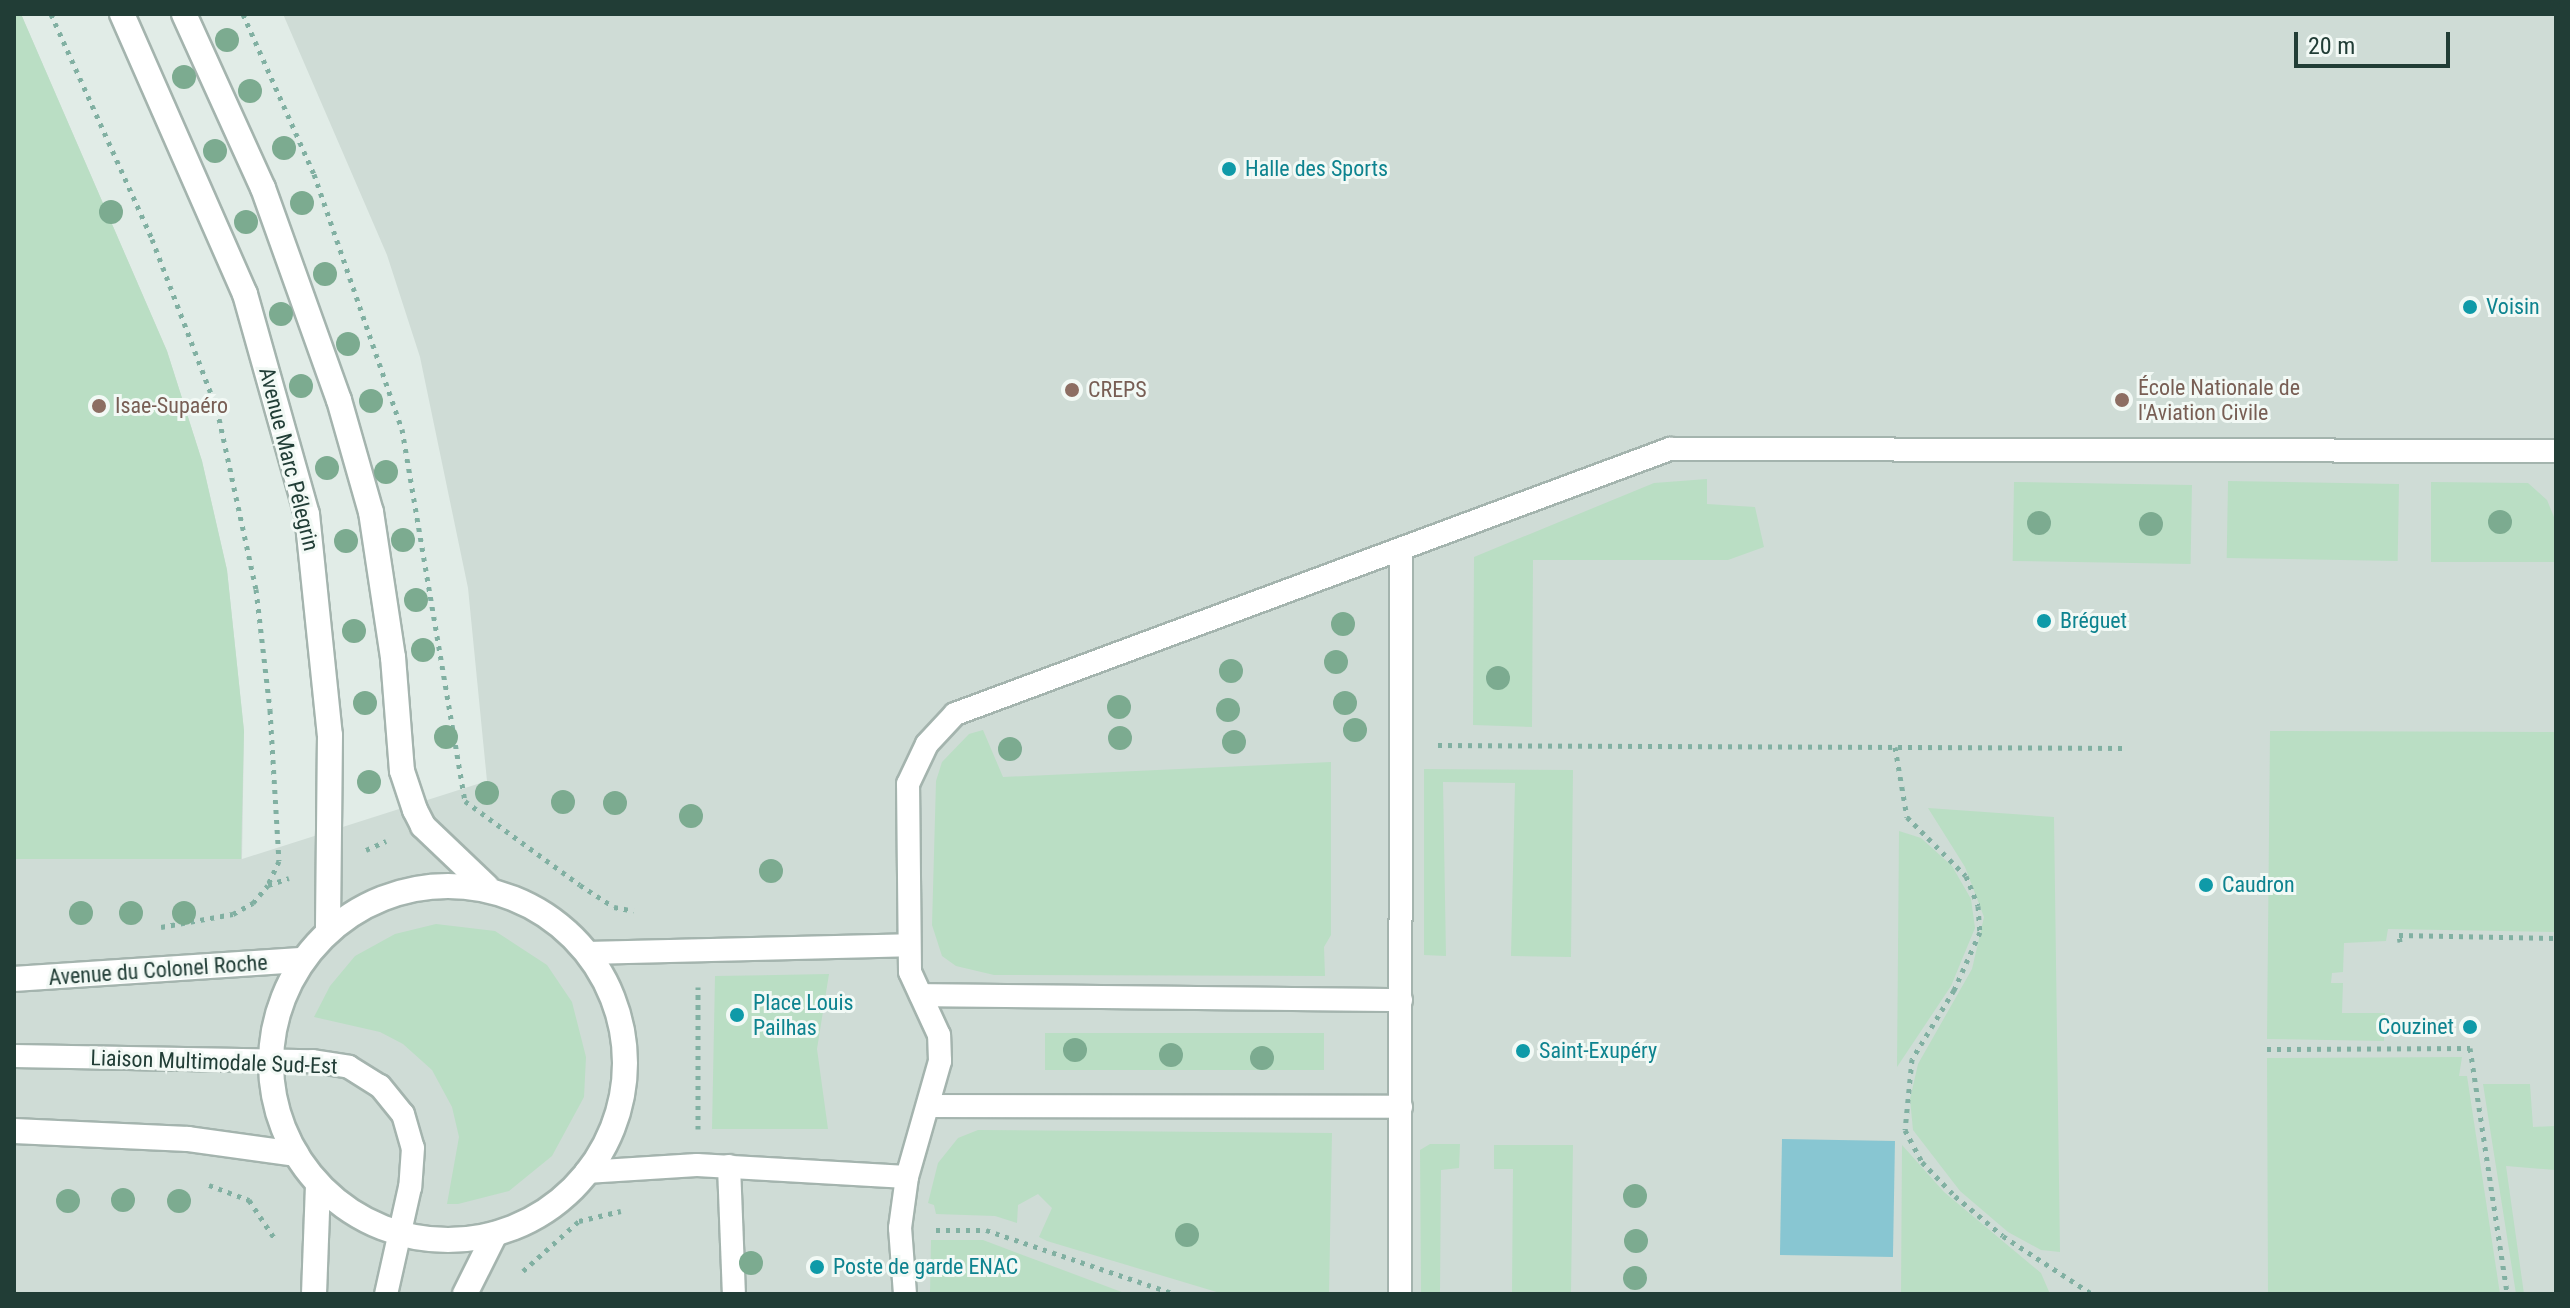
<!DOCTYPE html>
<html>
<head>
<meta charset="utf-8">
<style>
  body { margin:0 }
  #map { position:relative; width:2570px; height:1308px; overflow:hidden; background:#e1ece7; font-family:"Roboto Condensed",sans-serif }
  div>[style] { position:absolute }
  .built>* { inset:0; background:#cfdcd6 }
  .green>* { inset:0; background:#badec4; transform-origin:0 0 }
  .water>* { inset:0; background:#88c6d2; transform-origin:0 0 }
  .path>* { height:5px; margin-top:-2.5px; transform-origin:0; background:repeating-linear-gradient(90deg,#81b0a2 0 4px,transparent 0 10px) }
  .roads { filter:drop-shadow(2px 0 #a4b4ae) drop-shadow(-2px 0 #a4b4ae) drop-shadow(0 2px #a4b4ae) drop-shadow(0 -2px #a4b4ae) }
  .service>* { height:22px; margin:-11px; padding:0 11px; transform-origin:11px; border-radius:11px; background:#fff }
  .minor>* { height:24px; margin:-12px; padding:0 12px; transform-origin:12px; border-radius:12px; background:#fff }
  .tertiary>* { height:24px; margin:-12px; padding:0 12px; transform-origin:12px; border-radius:12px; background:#fff }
  .tertiary>.ring { margin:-12px; padding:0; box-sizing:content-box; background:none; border:24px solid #fff; border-radius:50% }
  .trees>* { width:24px; height:24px; margin:-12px; border-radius:50%; background:#7cab90 }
  .dots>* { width:22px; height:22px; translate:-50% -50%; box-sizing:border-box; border:4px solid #f2f9f5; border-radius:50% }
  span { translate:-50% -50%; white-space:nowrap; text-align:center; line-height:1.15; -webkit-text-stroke:6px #f2f9f5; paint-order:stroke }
  .culture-label { font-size:22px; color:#0d838f }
  .left { translate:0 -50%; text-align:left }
  .right { translate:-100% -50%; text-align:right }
  .education-label { font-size:22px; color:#785e54 }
  .street-label { font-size:22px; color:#213d36 }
  .frame { position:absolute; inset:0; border:16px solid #213d36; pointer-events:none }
  .scale { position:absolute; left:2294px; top:32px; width:156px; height:36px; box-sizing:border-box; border:4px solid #213d36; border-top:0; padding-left:10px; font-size:24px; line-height:28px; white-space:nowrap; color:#213d36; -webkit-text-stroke:6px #f2f9f5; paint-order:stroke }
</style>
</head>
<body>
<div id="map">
  <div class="built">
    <div style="clip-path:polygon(14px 14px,21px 14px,167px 351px,202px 461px,227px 570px,244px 731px,242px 859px,487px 781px,468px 588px,420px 357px,387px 255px,283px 14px,2556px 14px,2556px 1294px,14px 1294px)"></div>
  </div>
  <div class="green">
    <div style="clip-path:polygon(14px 14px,21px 14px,167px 351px,202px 461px,227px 570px,244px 731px,241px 859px,14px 859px)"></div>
    <div style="clip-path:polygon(1707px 479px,1707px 504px,1755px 507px,1764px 547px,1728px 560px,1533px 560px,1532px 727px,1473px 725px,1474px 557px,1654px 483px)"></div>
    <div style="left:2014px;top:482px;width:178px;height:79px;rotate:1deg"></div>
    <div style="clip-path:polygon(2431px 482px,2528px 483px,2547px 500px,2556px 522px,2556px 562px,2431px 562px)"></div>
    <div style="left:2399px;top:484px;width:77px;height:171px;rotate:91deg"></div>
    <div style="clip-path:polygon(983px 730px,1003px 777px,1331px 762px,1331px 935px,1324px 947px,1325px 976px,994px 975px,956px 966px,942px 956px,932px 925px,936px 781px,942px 762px,969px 734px)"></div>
    <div style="clip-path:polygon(2270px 731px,2556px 732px,2556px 932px,2388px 929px,2386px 941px,2344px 943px,2343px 972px,2332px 973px,2331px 983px,2343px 983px,2342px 1013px,2385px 1013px,2384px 1041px,2267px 1039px)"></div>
    <div style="clip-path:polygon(1424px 769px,1573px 770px,1571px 957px,1511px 956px,1515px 783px,1443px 782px,1446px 956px,1424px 955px)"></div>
    <div style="clip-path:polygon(1928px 808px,2054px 817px,2060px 1252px,2041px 1250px,2008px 1232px,1960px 1191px,1913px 1130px,1910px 1099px,1918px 1064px,1972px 969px,1984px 917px,1965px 867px)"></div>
    <div style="clip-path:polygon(1899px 831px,1921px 838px,1952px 866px,1971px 899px,1975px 928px,1951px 986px,1897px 1067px)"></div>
    <div style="clip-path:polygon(436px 924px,495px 931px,547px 965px,572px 1002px,586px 1057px,584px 1097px,552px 1156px,509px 1191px,458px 1204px,447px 1204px,459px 1137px,452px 1107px,432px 1070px,403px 1044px,380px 1032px,314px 1017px,330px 986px,355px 956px,395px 934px)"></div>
    <div style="clip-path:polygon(829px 974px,817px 1049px,828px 1129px,712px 1129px,715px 976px)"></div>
    <div style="left:1045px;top:1033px;width:279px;height:37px"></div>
    <div style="clip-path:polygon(2462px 1057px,2459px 1076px,2467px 1076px,2500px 1294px,2268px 1294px,2267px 1058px)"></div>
    <div style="clip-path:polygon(2483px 1084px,2530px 1084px,2533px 1127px,2555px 1126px,2556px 1097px,2556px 1170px,2506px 1166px,2524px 1294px,2516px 1294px)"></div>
    <div style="clip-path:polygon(978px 1130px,1332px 1133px,1329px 1294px,1220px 1293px,1047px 1241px,1039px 1237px,1052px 1208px,1038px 1194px,1018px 1205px,1017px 1223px,995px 1216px,936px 1214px,934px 1205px,928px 1203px,938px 1163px,958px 1138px)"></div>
    <div style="clip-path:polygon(1430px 1144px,1460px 1144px,1459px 1168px,1441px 1170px,1440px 1294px,1421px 1294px,1420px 1150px)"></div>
    <div style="clip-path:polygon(1494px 1145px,1573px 1145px,1571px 1294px,1512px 1294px,1513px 1169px,1494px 1169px)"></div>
    <div style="clip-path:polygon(1902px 1145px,1944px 1192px,2041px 1273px,2050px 1294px,1901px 1294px)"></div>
    <div style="clip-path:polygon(931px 1240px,983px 1240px,1127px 1294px,930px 1294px)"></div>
  </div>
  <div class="water">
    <div style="left:1782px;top:1139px;width:113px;height:116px;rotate:1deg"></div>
  </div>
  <div class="path">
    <div style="left:51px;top:14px;width:247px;rotate:65.8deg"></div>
    <div style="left:152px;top:239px;width:182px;rotate:69.1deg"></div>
    <div style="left:217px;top:409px;width:184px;rotate:77.8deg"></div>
    <div style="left:256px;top:589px;width:122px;rotate:83.4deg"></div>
    <div style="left:270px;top:710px;width:151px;rotate:86.6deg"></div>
    <div style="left:279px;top:861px;width:26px;rotate:115deg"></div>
    <div style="left:243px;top:14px;width:175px;rotate:66.1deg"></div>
    <div style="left:314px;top:174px;width:270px;rotate:71deg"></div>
    <div style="left:402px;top:429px;width:377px;rotate:80.4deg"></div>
    <div style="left:1438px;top:745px;width:687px;rotate:0.25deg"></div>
    <div style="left:1895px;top:747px;width:71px;rotate:80.3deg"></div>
    <div style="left:1907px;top:817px;width:83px;rotate:45deg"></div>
    <div style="left:1966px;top:876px;width:32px;rotate:68deg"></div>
    <div style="left:1978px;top:906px;width:26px;rotate:86deg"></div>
    <div style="left:1980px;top:932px;width:64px;rotate:114.1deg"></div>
    <div style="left:1954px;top:990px;width:81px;rotate:121.3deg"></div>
    <div style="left:1912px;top:1059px;width:71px;rotate:95.6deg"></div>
    <div style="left:1905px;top:1130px;width:36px;rotate:62deg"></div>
    <div style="left:1922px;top:1162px;width:47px;rotate:45.9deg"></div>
    <div style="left:1955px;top:1196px;width:62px;rotate:39.8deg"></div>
    <div style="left:2003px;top:1236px;width:106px;rotate:33.1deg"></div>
    <div style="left:465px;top:801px;width:142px;rotate:36.1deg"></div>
    <div style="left:580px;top:885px;width:40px;rotate:32.9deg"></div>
    <div style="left:614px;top:907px;width:20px;rotate:11deg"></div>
    <div style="left:366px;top:850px;width:22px;rotate:-24deg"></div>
    <div style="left:161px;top:927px;width:73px;rotate:-10.2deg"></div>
    <div style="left:233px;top:914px;width:23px;rotate:-29deg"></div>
    <div style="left:253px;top:903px;width:23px;rotate:-50deg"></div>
    <div style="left:268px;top:885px;width:22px;rotate:-18deg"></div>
    <div style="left:2400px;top:942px;width:7px;rotate:-98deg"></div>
    <div style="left:2399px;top:935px;width:157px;rotate:1.1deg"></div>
    <div style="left:2267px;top:1049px;width:203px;rotate:-0.3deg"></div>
    <div style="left:2470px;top:1048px;width:249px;rotate:81.4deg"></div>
    <div style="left:698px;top:1129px;width:142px;rotate:-90deg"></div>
    <div style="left:209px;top:1185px;width:43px;rotate:20.6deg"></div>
    <div style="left:249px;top:1200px;width:47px;rotate:56.3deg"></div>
    <div style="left:936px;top:1230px;width:50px"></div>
    <div style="left:986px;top:1230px;width:200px;rotate:18.7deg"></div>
    <div style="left:523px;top:1271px;width:75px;rotate:-41.8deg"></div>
    <div style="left:579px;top:1221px;width:43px;rotate:-13.4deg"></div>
  </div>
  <div class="roads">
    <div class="service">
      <div style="left:587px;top:953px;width:321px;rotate:-1.4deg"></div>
      <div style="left:921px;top:995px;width:480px;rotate:0.6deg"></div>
      <div style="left:14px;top:1056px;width:299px;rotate:1deg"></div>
      <div style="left:313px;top:1061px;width:36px;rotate:9deg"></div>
      <div style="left:349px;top:1067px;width:36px;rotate:32deg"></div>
      <div style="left:380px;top:1086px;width:36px;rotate:51deg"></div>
      <div style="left:403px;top:1114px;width:35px;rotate:74deg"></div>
      <div style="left:413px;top:1148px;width:39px;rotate:94deg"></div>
      <div style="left:410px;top:1187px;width:110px;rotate:102.6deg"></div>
      <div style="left:929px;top:1106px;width:472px;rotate:0.1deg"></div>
      <div style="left:729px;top:1166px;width:128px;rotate:87.8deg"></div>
      <div style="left:586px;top:1172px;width:111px;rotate:-3.6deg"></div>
      <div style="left:697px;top:1165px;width:210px;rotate:3.3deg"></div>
      <div style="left:905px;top:1294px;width:66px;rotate:-94.3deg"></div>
      <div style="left:900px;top:1228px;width:51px;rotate:-82.2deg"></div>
      <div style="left:907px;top:1177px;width:121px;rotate:-74.1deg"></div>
      <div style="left:940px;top:1061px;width:26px;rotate:-92deg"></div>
      <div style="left:939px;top:1035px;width:69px;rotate:-114.7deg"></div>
      <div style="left:910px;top:972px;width:188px;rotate:-90.6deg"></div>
      <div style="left:908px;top:784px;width:44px;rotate:-64.6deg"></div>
      <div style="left:927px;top:744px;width:41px;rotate:-47deg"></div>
      <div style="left:955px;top:714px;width:763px;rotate:-20.34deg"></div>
      <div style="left:1670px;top:449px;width:886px;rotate:0.13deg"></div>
      <div style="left:1400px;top:1294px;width:741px;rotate:-89.92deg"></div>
    </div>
    <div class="minor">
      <div style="left:314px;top:1294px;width:109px;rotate:-87.9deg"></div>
      <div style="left:465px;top:1294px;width:67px;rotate:-63.4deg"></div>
    </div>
    <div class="tertiary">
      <div style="left:122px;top:14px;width:306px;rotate:66.3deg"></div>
      <div style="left:245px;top:294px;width:229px;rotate:74.3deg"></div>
      <div style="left:307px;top:514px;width:222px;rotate:84.1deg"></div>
      <div style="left:330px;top:735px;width:196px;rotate:90.6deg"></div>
      <div style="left:184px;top:14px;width:191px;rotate:65.6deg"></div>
      <div style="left:263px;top:188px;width:225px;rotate:70.3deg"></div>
      <div style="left:339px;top:400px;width:116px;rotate:74.1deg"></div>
      <div style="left:371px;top:512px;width:147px;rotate:81.4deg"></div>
      <div style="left:393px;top:657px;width:114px;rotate:85.5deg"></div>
      <div style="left:402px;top:771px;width:41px;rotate:71.6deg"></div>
      <div style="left:415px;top:810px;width:18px;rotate:63deg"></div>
      <div style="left:423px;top:826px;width:88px;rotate:43.6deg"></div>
      <div class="ring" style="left:271px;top:886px;width:330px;height:330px"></div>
      <div style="left:14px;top:979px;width:290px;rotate:-3.8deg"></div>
      <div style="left:14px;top:1131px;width:174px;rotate:2.6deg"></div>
      <div style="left:188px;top:1139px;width:109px;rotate:7.9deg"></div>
    </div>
  </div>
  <div class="trees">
    <div style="left:227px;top:40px"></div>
    <div style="left:184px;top:77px"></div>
    <div style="left:250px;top:91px"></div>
    <div style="left:284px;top:148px"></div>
    <div style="left:215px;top:151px"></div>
    <div style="left:302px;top:203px"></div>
    <div style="left:111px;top:212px"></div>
    <div style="left:246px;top:222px"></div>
    <div style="left:325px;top:274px"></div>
    <div style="left:281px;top:314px"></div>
    <div style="left:348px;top:344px"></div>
    <div style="left:301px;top:386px"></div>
    <div style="left:371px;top:401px"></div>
    <div style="left:327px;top:468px"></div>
    <div style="left:386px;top:472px"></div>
    <div style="left:2500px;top:522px"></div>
    <div style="left:2039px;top:523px"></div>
    <div style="left:2151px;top:524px"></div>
    <div style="left:403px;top:540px"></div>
    <div style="left:346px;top:541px"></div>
    <div style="left:416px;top:600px"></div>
    <div style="left:1343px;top:624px"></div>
    <div style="left:354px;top:631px"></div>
    <div style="left:423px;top:650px"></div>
    <div style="left:1336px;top:662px"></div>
    <div style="left:1231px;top:671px"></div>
    <div style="left:1498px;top:678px"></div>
    <div style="left:365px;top:703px"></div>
    <div style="left:1345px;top:703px"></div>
    <div style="left:1119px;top:707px"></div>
    <div style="left:1228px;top:710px"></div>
    <div style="left:1355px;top:730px"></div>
    <div style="left:446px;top:737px"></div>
    <div style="left:1120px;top:738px"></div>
    <div style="left:1234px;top:742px"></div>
    <div style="left:1010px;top:749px"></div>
    <div style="left:369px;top:782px"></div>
    <div style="left:487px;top:793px"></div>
    <div style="left:563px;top:802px"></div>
    <div style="left:615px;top:803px"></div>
    <div style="left:691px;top:816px"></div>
    <div style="left:771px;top:871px"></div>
    <div style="left:81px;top:913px"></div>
    <div style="left:131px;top:913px"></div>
    <div style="left:184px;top:913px"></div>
    <div style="left:1075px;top:1050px"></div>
    <div style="left:1171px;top:1055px"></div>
    <div style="left:1262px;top:1058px"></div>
    <div style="left:1635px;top:1196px"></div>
    <div style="left:123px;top:1200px"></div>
    <div style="left:68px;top:1201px"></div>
    <div style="left:179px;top:1201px"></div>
    <div style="left:1187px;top:1235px"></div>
    <div style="left:1636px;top:1241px"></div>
    <div style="left:751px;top:1263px"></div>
    <div style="left:1635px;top:1278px"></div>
  </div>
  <div class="dots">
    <div style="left:1229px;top:169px;background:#0f9aa8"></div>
    <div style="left:2470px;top:307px;background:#0f9aa8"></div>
    <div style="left:1072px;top:390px;background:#8d6e63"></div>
    <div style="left:2122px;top:400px;background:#8d6e63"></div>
    <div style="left:99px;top:406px;background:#8d6e63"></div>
    <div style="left:2044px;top:621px;background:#0f9aa8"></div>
    <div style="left:2206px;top:885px;background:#0f9aa8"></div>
    <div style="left:737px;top:1015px;background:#0f9aa8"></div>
    <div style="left:2470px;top:1027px;background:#0f9aa8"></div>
    <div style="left:1523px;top:1051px;background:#0f9aa8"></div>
    <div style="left:817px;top:1267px;background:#0f9aa8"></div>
  </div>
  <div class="culture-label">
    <span class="left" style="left:1245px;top:169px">Halle des Sports</span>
    <span class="left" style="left:2486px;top:307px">Voisin</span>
    <span class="left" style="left:2060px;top:621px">Bréguet</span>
    <span class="left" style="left:2222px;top:885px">Caudron</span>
    <span class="left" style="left:753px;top:1015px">Place Louis<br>Pailhas</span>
    <span class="right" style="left:2454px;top:1027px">Couzinet</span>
    <span class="left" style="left:1539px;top:1051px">Saint-Exupéry</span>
    <span class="left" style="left:833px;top:1267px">Poste de garde ENAC</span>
  </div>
  <div class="education-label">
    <span class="left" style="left:2138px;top:400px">École Nationale de<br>l'Aviation Civile</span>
    <span class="left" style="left:1088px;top:390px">CREPS</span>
    <span class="left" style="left:115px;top:406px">Isae-Supaéro</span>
  </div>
  <div class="street-label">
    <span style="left:289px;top:459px;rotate:76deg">Avenue Marc Pélegrin</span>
    <span style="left:158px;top:970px;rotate:-4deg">Avenue du Colonel Roche</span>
    <span style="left:214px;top:1062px;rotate:2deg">Liaison Multimodale Sud-Est</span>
  </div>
  <div class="frame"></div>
  <div class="scale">20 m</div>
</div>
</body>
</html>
